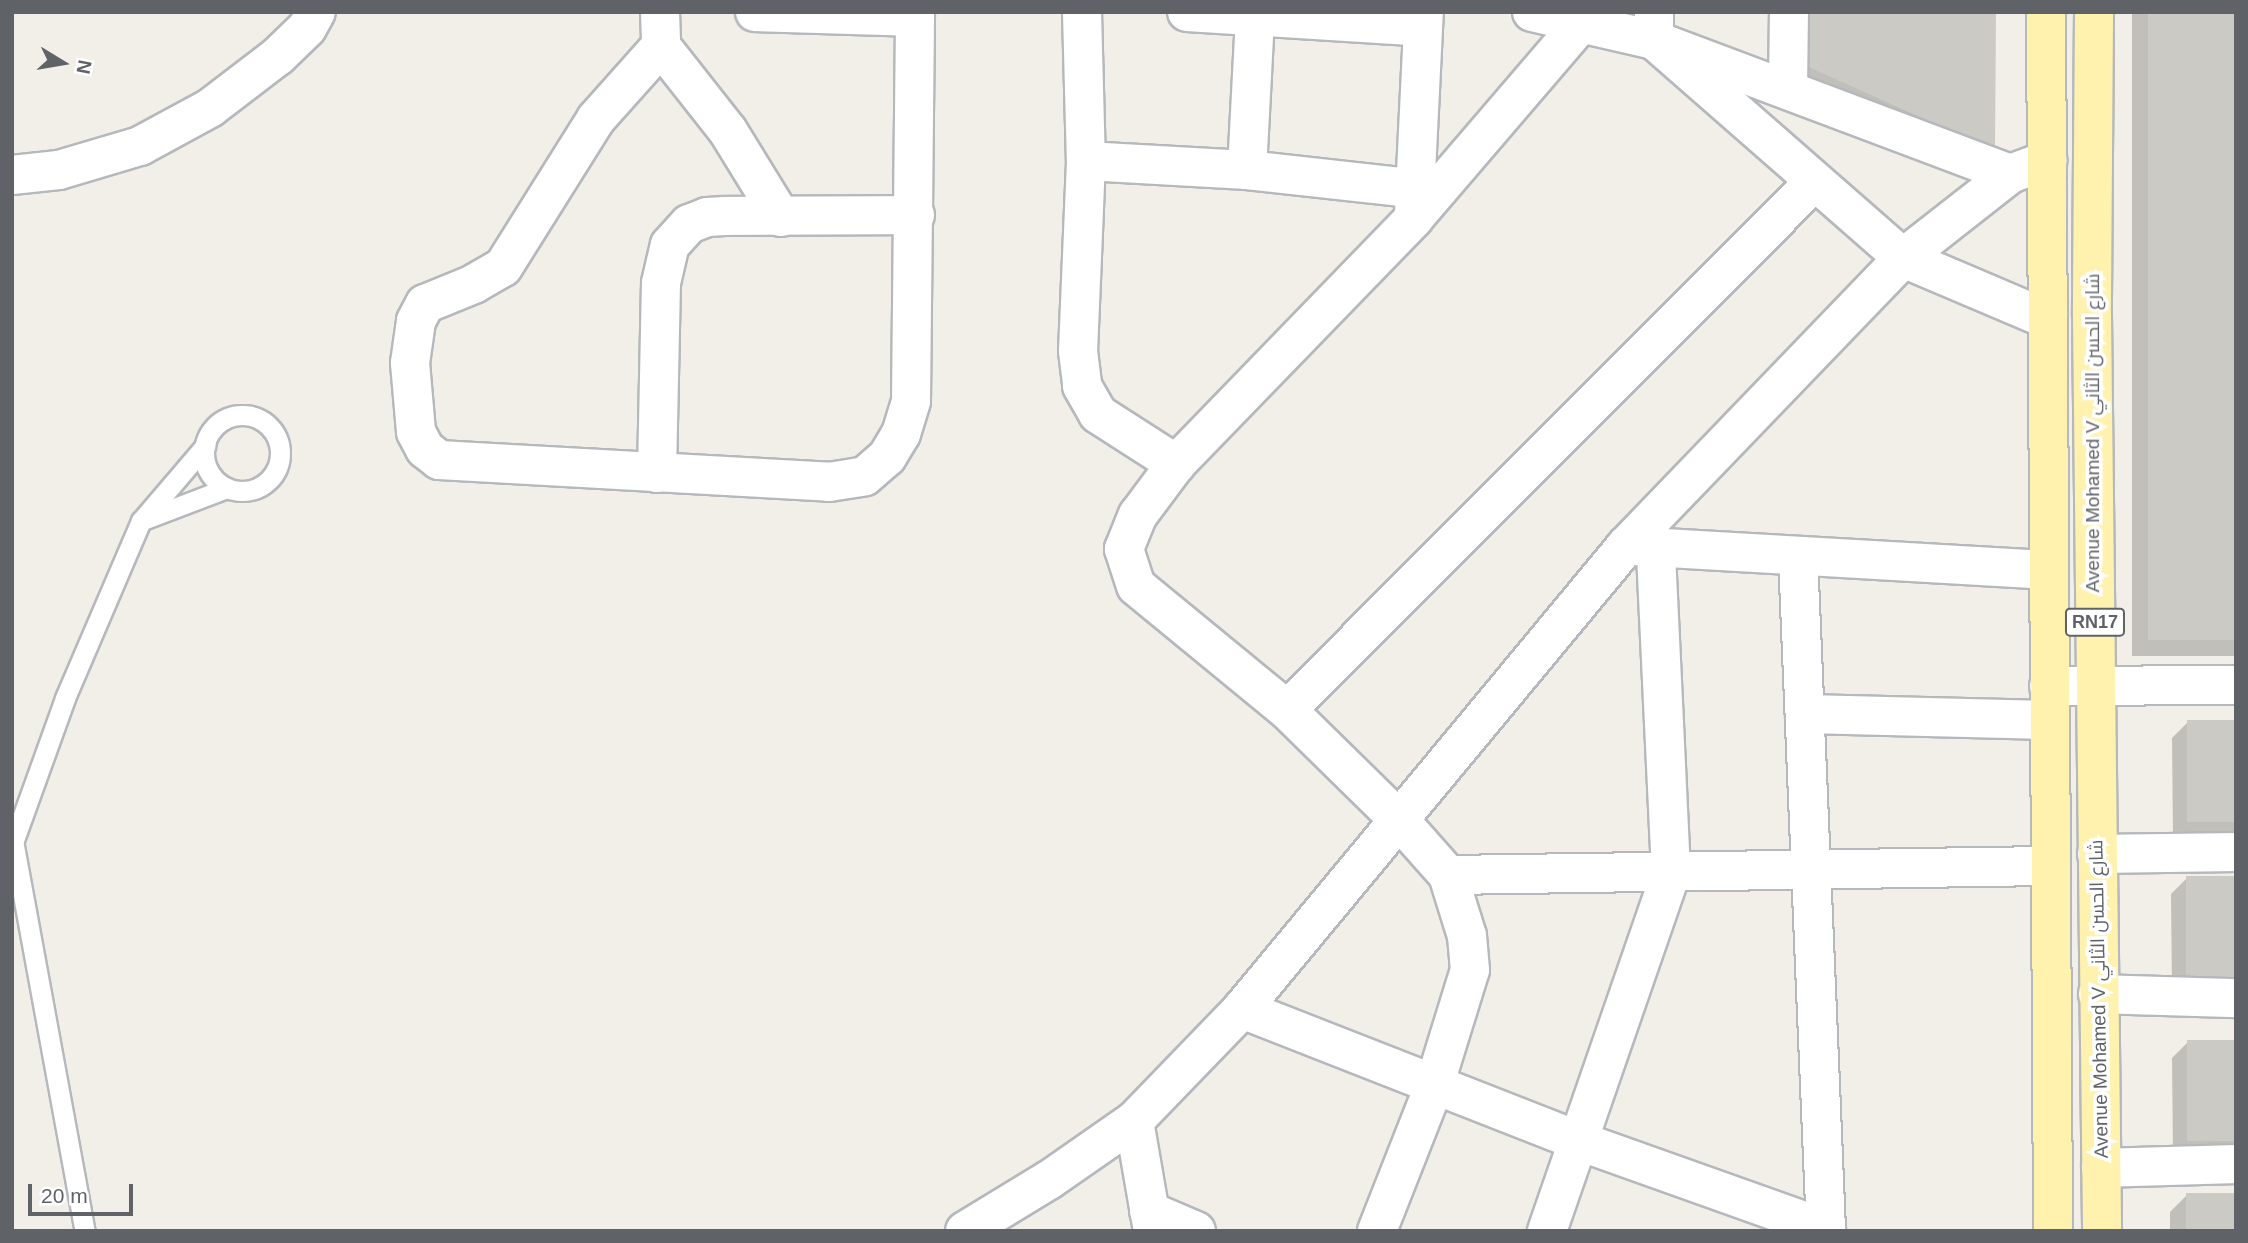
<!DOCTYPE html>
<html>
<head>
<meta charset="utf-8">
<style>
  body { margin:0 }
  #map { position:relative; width:2248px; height:1243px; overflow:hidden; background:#f1efe8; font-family:Helvetica,Cairo,sans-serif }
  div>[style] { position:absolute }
  .shadow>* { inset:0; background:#0003; transform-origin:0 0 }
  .building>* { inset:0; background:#cccac5; transform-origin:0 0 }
  .roads { filter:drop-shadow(2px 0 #b5b8bc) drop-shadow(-2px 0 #b5b8bc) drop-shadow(0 2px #b5b8bc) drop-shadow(0 -2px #b5b8bc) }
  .lane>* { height:19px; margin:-9.5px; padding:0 9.5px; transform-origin:9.5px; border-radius:9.5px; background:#fff }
  .lane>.ring { margin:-9.5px; padding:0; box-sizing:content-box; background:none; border:19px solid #fff; border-radius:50% }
  .street>* { height:38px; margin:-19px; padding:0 19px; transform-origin:19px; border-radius:19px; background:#fff }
  .primary>* { height:38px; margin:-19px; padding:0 19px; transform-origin:19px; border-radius:19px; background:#fff2af }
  span { translate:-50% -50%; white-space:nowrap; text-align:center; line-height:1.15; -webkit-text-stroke:7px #fff; paint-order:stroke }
  .shield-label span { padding:2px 5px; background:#fff; border:2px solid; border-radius:5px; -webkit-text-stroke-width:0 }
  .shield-label { font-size:18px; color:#5f6368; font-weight:700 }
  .street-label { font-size:19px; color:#5f6368 }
  .frame { position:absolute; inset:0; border:14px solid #5f6368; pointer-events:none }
  .north { position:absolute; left:28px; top:28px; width:70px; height:70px; -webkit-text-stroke:5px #fff; paint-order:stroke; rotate:101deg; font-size:19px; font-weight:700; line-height:28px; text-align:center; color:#5f6368 }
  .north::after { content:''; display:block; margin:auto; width:24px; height:32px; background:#5f6368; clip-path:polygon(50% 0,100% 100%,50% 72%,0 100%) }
  .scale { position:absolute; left:28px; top:1184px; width:105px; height:32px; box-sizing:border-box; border:4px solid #5f6368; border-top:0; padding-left:9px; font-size:21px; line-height:24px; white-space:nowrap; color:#5f6368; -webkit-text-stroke:5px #fff; paint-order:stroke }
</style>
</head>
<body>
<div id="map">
  <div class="shadow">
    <div style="clip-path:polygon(1777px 12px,1994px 151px,1774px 74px)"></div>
    <div style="left:2132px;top:12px;width:104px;height:644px"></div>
    <div style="clip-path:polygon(2188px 722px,2236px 722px,2236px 836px,2173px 837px,2172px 738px)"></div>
    <div style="clip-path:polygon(2236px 877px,2236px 992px,2172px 992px,2171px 894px,2187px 878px)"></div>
    <div style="clip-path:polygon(2236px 1041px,2236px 1156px,2173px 1157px,2172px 1058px,2188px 1042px)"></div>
    <div style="clip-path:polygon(2186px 1196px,2236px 1231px,2170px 1231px,2170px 1212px)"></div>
  </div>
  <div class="building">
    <div style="clip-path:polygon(1791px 12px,1996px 12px,1995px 151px,1789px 58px)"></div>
    <div style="left:2148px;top:12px;width:88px;height:628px"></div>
    <div style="left:2187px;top:720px;width:49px;height:102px"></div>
    <div style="left:2186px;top:876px;width:50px;height:101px"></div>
    <div style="left:2187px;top:1040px;width:49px;height:101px"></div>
    <div style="left:2236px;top:1193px;width:38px;height:50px;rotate:90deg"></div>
  </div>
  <div class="roads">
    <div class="lane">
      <div class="ring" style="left:204px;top:415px;width:57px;height:57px"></div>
      <div style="left:143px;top:520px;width:90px;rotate:-20.9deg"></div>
      <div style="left:12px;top:835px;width:403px;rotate:79.6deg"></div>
      <div style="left:14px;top:840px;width:151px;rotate:-70.2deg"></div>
      <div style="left:65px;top:698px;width:193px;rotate:-66.8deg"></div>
      <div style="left:141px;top:521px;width:99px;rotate:-49.5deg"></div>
    </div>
    <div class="street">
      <div style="left:660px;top:12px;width:34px;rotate:88deg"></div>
      <div style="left:661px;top:46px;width:108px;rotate:51.8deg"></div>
      <div style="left:728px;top:131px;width:101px;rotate:58.4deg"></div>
      <div style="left:755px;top:12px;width:160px;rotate:1.8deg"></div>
      <div style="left:1082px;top:12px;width:149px;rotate:88.5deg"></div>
      <div style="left:1086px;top:161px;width:190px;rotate:92.4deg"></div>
      <div style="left:1078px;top:351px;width:35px;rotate:83deg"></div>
      <div style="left:1082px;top:386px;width:32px;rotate:60deg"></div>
      <div style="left:1098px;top:414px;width:93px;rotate:32.7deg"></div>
      <div style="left:1187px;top:12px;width:236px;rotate:3.6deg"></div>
      <div style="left:1532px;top:12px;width:125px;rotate:12.9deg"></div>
      <div style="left:1654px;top:40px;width:331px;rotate:41.2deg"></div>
      <div style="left:1903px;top:258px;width:156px;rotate:23deg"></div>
      <div style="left:1654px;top:12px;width:28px;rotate:90deg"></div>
      <div style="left:1654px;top:40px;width:380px;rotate:20.6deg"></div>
      <div style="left:661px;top:46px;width:98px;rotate:131.7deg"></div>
      <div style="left:596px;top:119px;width:175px;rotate:122.1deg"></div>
      <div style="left:503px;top:267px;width:34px;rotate:150deg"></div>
      <div style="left:474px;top:284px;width:53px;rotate:157.8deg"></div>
      <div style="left:425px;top:304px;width:19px;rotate:118deg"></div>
      <div style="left:416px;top:321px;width:42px;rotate:98.1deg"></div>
      <div style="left:410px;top:363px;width:69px;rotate:85deg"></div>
      <div style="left:416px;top:432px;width:19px;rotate:62deg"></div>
      <div style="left:425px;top:449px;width:18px;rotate:38deg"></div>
      <div style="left:439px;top:460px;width:391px;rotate:3.2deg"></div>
      <div style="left:829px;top:482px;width:36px;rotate:-9deg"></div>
      <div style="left:865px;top:476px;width:29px;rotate:-41deg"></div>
      <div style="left:887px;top:457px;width:27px;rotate:-59deg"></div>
      <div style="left:901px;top:434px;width:34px;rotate:-73deg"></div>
      <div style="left:911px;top:401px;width:389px;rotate:-89.4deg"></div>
      <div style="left:1788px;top:90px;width:78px;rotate:-89.3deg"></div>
      <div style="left:1086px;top:161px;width:161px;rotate:3.2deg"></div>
      <div style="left:1247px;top:170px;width:172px;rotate:6.3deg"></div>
      <div style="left:1247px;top:170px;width:155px;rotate:-87deg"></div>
      <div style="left:12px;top:175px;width:47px;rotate:-6.1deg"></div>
      <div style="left:59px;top:170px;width:84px;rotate:-16.5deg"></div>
      <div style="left:140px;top:146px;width:80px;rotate:-28.5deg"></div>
      <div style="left:210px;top:108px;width:86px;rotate:-37.4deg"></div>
      <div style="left:278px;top:56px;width:40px;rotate:-44deg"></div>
      <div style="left:307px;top:28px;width:18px;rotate:-61deg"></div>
      <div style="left:1414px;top:213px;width:201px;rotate:-87.2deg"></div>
      <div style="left:657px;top:473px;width:190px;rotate:-88.8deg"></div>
      <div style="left:661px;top:283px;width:39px;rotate:-77deg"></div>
      <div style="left:670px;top:245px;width:28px;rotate:-48deg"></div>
      <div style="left:689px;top:224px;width:19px;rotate:-21deg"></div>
      <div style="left:707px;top:217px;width:18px;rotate:-3deg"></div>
      <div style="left:725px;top:216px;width:190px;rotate:-0.3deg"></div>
      <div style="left:1631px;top:546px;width:418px;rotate:3.3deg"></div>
      <div style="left:1798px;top:556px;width:676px;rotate:87.62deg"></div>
      <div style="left:2049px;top:686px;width:187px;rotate:-0.3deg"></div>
      <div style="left:1287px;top:710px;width:745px;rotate:-45.05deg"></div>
      <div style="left:1805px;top:714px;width:244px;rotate:1.4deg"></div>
      <div style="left:2097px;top:854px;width:139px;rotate:-0.8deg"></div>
      <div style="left:1448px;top:875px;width:602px;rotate:-0.86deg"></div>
      <div style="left:2098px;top:994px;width:138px;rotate:1.7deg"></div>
      <div style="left:1242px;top:1009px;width:362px;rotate:21.4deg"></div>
      <div style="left:1579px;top:1141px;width:262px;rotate:19.6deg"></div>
      <div style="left:1134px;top:1121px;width:112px;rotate:80.2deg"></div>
      <div style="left:2101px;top:1168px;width:135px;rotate:-1.7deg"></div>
      <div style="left:1149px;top:1211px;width:51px;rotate:23.1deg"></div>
      <div style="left:965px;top:1231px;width:98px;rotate:-31.3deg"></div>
      <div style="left:1049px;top:1180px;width:103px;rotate:-34.8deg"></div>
      <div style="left:1134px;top:1121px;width:156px;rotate:-46deg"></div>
      <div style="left:1242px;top:1009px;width:602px;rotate:-50.33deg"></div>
      <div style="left:1626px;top:546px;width:400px;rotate:-46.1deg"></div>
      <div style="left:1903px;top:258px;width:136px;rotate:-38.1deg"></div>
      <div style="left:2010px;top:174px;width:40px;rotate:-20.2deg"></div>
      <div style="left:1377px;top:1231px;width:156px;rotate:-68.5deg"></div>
      <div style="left:1434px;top:1086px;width:121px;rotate:-72.8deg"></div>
      <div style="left:1470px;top:970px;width:34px;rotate:-95deg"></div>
      <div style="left:1467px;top:936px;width:64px;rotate:-107.3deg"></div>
      <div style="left:1448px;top:875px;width:72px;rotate:-131.6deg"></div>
      <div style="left:1400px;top:821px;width:158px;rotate:-135.5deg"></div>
      <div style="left:1287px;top:710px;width:195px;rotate:-140.6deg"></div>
      <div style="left:1136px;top:586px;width:39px;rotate:-108deg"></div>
      <div style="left:1124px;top:549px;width:37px;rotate:-68deg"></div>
      <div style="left:1138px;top:515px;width:64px;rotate:-53.3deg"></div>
      <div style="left:1176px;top:464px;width:342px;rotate:-45.9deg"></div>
      <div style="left:1414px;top:218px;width:257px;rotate:-49.4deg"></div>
      <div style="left:1547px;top:1231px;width:380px;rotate:-70.9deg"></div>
      <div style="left:1671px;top:872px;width:324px;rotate:-92.7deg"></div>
    </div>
    <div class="primary">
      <div style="left:2046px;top:12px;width:1219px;rotate:89.67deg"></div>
      <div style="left:2094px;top:12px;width:304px;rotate:90.4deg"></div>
      <div style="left:2092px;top:316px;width:915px;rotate:89.37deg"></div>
    </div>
  </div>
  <div class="shield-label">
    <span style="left:2095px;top:622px">RN17</span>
  </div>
  <div class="street-label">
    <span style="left:2093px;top:433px;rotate:-90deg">Avenue Mohamed V شارع الحسن الثاني</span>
    <span style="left:2099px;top:999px;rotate:-91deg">Avenue Mohamed V شارع الحسن الثاني</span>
  </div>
  <div class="frame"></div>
  <div class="north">N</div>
  <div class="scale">20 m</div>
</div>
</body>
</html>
